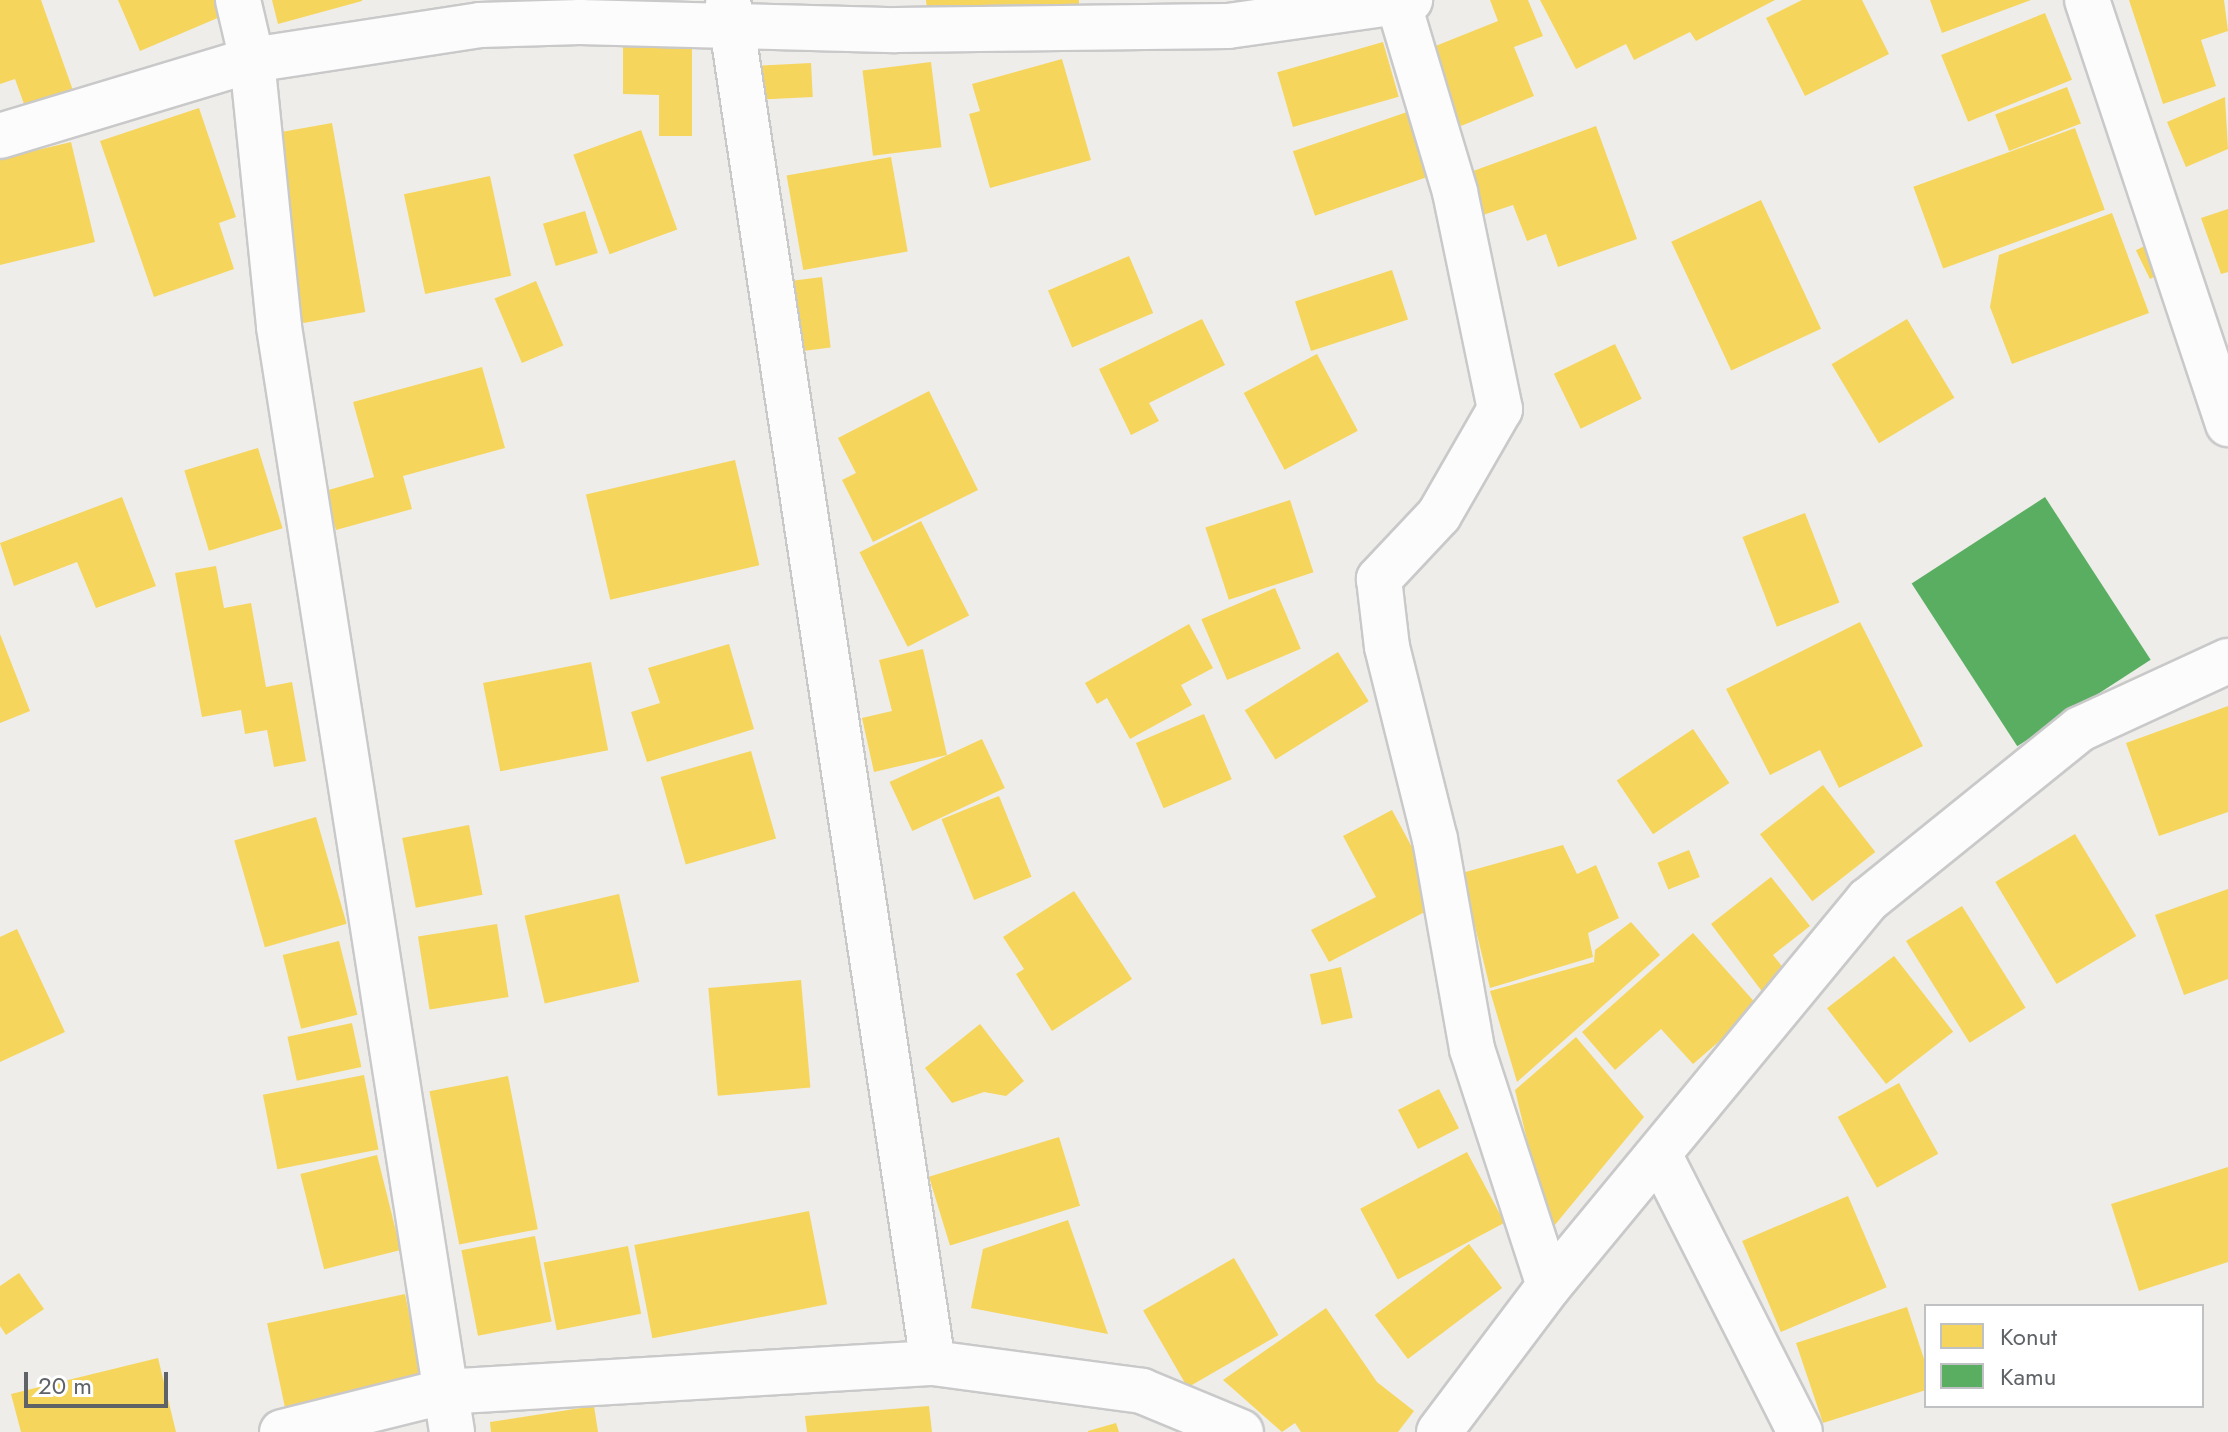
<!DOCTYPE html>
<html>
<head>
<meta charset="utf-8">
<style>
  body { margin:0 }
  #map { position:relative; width:2228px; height:1432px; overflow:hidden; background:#eeedea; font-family:Jost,sans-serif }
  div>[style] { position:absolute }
  .homes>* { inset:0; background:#f6d55c; transform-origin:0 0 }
  .public>* { inset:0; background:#5aae61; transform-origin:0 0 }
  .roads { filter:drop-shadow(2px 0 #c9c9ca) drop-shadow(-2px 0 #c9c9ca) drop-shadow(0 2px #c9c9ca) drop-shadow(0 -2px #c9c9ca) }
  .minor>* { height:44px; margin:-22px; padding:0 22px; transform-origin:22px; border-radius:22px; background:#fcfcfc }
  span { translate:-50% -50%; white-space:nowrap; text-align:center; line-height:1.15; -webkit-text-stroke:8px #fff; paint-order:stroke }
  .legend { position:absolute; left:1924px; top:1304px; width:280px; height:104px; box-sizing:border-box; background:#fff; border:2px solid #bfc1c2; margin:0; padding:10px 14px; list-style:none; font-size:24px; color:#5f6367 }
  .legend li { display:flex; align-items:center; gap:16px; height:40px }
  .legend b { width:40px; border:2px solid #bfc1c2 }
  .scale { position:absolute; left:24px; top:1372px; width:144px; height:36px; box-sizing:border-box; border:4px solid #5f6367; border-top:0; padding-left:10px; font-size:24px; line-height:28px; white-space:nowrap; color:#5f6367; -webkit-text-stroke:6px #fff; paint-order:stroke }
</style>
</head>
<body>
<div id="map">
  <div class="homes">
    <div style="clip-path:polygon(0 0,41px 0,76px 99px,28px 115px,15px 79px,0 84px)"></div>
    <div style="clip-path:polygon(118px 0,229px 0,234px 11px,140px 51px)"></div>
    <div style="clip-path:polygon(272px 0,362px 0,362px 1px,278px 24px)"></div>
    <div style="clip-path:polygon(926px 0,1079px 0,1079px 8px,928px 22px)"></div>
    <div style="clip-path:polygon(1490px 0,1528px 0,1543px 36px,1514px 47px,1534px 96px,1461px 126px,1428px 49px,1498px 21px)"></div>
    <div style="clip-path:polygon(1540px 0,1775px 0,1696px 41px,1690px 32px,1634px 60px,1626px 44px,1576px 69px)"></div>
    <div style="clip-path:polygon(1802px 0,1862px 0,1889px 54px,1805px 96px,1766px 18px)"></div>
    <div style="clip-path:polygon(1930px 0,2031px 0,1942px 33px)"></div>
    <div style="clip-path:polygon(2129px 0,2224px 0,2228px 31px,2201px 40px,2216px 86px,2163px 104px)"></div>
    <div style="left:2045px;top:13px;width:72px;height:112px;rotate:68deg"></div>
    <div style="left:1383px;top:42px;width:57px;height:110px;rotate:74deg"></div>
    <div style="clip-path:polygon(623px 47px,692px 47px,692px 136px,659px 136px,659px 95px,623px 94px)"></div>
    <div style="clip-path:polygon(1062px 59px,1091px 160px,990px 188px,969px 114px,980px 111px,972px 84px)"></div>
    <div style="left:931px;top:62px;width:86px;height:69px;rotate:83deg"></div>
    <div style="left:811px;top:63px;width:34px;height:51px;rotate:87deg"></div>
    <div style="left:2067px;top:87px;width:39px;height:77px;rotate:69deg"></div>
    <div style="clip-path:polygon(2225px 97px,2228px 149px,2186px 167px,2167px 122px)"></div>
    <div style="clip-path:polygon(199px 108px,236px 217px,219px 223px,234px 269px,154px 297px,100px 141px)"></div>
    <div style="left:1413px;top:110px;width:68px;height:127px;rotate:71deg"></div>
    <div style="left:332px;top:123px;width:192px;height:70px;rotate:80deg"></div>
    <div style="clip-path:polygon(1596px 126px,1637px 239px,1558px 267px,1546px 234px,1527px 241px,1513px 205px,1480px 216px,1465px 174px)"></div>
    <div style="left:2075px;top:128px;width:87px;height:172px;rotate:70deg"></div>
    <div style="left:641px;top:130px;width:106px;height:72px;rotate:70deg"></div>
    <div style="clip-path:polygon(71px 142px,95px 242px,0 265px,0 159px)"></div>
    <div style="left:891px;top:157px;width:96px;height:106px;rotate:80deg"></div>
    <div style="left:490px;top:176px;width:102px;height:88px;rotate:78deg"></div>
    <div style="left:1761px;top:200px;width:142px;height:99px;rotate:65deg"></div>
    <div style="clip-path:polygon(2228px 209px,2228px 272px,2221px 274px,2201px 218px)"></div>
    <div style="left:585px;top:211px;width:44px;height:44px;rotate:73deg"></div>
    <div style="clip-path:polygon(2112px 213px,2149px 313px,2012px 364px,1990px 307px,1999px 255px)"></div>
    <div style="left:2153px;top:242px;width:32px;height:19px;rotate:64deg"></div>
    <div style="left:1129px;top:256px;width:62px;height:88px;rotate:67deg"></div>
    <div style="left:1392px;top:270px;width:52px;height:102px;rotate:72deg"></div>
    <div style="left:822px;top:277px;width:71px;height:30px;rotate:83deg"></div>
    <div style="left:536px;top:281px;width:70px;height:45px;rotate:67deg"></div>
    <div style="clip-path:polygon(1202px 319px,1225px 365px,1149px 403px,1159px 421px,1131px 435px,1099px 369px)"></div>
    <div style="left:1907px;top:319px;width:92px;height:88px;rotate:59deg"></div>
    <div style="left:1615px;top:344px;width:61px;height:68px;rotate:64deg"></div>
    <div style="left:1317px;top:354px;width:87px;height:83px;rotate:62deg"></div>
    <div style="clip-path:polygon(482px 367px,505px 448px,403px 476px,412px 509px,336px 530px,325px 491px,374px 477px,353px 402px)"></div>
    <div style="clip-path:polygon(929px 391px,978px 490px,873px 542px,842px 480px,856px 473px,838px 438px)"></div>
    <div style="left:258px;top:448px;width:84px;height:77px;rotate:73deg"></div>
    <div style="left:735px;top:460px;width:108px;height:153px;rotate:77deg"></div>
    <div style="clip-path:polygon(122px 497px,156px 586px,96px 608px,77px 562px,14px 586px,0 543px)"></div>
    <div style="left:1290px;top:500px;width:76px;height:89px;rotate:72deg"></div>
    <div style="left:1805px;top:513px;width:96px;height:67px;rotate:69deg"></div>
    <div style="left:921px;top:521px;width:106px;height:69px;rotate:63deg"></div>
    <div style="clip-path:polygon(216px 566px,224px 608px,251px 603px,266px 687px,292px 682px,306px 761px,274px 767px,267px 730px,245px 734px,241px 710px,202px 717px,175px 573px)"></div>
    <div style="left:1275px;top:588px;width:66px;height:80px;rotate:67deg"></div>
    <div style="clip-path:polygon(1860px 622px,1923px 746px,1839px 788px,1820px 750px,1770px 775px,1726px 689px)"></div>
    <div style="clip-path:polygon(1189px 624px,1213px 668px,1181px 685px,1192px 705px,1130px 739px,1107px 698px,1097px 704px,1085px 683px)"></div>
    <div style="clip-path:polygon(0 634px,30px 711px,0 723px)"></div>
    <div style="clip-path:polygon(729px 644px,754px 729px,647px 762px,631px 712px,660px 703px,648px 668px)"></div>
    <div style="clip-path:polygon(923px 649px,947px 755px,874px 772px,862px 718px,892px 711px,879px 660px)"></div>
    <div style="left:1338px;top:652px;width:58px;height:110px;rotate:58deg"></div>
    <div style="left:591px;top:662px;width:90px;height:110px;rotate:79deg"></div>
    <div style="clip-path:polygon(2228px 706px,2228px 812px,2159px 836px,2126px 743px)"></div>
    <div style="left:1204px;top:714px;width:71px;height:74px;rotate:67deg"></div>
    <div style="left:1693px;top:729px;width:65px;height:92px;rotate:56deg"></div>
    <div style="left:982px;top:739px;width:54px;height:102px;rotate:65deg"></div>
    <div style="left:751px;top:751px;width:91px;height:94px;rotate:74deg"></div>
    <div style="left:1823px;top:785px;width:85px;height:80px;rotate:52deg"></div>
    <div style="left:999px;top:796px;width:87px;height:62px;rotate:68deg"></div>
    <div style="clip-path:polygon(1392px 810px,1442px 903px,1329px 962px,1311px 930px,1376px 897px,1343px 836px)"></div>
    <div style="left:316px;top:817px;width:111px;height:85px;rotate:74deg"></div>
    <div style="left:469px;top:825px;width:71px;height:68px;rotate:79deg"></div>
    <div style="left:2075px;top:834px;width:119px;height:93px;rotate:59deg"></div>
    <div style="clip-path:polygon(1563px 845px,1577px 874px,1596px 865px,1619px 918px,1588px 933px,1593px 957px,1490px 988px,1462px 873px)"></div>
    <div style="left:1689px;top:850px;width:29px;height:34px;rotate:68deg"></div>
    <div style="clip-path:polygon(1771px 877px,1810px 926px,1773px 955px,1789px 975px,1764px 994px,1711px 924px)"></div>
    <div style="clip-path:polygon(2228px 889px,2228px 979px,2184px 995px,2155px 915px)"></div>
    <div style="clip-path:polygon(1074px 891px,1132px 979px,1052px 1031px,1016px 974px,1024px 969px,1003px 937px)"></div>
    <div style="left:619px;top:894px;width:90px;height:97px;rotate:77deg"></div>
    <div style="left:1962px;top:906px;width:120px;height:66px;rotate:58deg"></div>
    <div style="clip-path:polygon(1631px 922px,1660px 955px,1517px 1082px,1490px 991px,1594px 962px,1595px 950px)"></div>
    <div style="left:497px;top:924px;width:74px;height:80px;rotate:81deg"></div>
    <div style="clip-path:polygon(17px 929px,65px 1032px,0 1062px,0 937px)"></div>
    <div style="clip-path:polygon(1693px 933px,1759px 1007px,1693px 1064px,1661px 1029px,1615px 1070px,1582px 1032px)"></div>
    <div style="left:339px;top:941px;width:76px;height:58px;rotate:76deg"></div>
    <div style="left:1894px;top:956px;width:96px;height:85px;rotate:52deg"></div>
    <div style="left:1341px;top:967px;width:52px;height:32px;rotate:77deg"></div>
    <div style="left:801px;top:980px;width:108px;height:93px;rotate:85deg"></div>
    <div style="left:352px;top:1023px;width:45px;height:66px;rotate:78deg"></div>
    <div style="clip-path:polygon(980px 1024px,1024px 1081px,1006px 1096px,984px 1092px,952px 1103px,925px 1068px)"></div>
    <div style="clip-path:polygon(1576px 1037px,1644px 1117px,1549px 1232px,1515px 1090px)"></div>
    <div style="left:364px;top:1075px;width:76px;height:103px;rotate:79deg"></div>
    <div style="left:508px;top:1076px;width:156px;height:80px;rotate:79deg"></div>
    <div style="left:1899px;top:1083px;width:81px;height:70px;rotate:61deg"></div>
    <div style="left:1439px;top:1089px;width:44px;height:46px;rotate:63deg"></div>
    <div style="left:1059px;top:1137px;width:72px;height:136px;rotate:73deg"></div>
    <div style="left:1467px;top:1152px;width:80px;height:121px;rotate:62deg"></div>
    <div style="left:377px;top:1155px;width:98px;height:79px;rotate:76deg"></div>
    <div style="clip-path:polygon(2228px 1167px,2228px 1262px,2139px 1291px,2111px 1204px)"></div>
    <div style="left:1848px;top:1196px;width:99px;height:115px;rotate:67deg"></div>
    <div style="left:809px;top:1211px;width:95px;height:178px;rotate:79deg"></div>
    <div style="clip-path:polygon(1068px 1220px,1108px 1334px,971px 1308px,983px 1249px)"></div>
    <div style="left:535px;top:1236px;width:87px;height:75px;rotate:79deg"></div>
    <div style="left:1469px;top:1244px;width:55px;height:118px;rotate:53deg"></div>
    <div style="left:628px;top:1246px;width:69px;height:86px;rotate:79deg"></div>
    <div style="left:1234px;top:1258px;width:89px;height:105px;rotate:60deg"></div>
    <div style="clip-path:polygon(19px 1273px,44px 1309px,6px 1335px,0 1326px,0 1286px)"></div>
    <div style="left:405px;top:1294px;width:92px;height:141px;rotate:78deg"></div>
    <div style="clip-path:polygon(1907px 1307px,1926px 1365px,1926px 1390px,1823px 1423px,1796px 1343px)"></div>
    <div style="clip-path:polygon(1326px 1308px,1377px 1382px,1414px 1411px,1398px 1432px,1301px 1432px,1295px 1423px,1282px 1432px,1223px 1380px)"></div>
    <div style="clip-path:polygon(158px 1358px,176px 1432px,21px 1432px,11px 1394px)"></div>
    <div style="clip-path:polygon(594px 1406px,598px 1432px,491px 1432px,490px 1422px)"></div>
    <div style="clip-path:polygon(929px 1406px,932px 1432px,807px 1432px,805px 1416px)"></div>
    <div style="clip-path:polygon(1116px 1423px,1119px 1432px,1088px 1432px,1088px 1431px)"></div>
  </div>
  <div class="public">
    <div style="left:2045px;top:497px;width:194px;height:159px;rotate:57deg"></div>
  </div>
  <div class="roads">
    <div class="minor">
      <div style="left:238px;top:0;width:62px;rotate:76.9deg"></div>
      <div style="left:252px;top:60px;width:268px;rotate:84.2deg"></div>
      <div style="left:279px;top:327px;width:1118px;rotate:81.1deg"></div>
      <div style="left:728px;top:0;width:1378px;rotate:81.45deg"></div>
      <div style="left:2087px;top:0;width:447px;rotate:71.6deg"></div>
      <div style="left:1399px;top:5px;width:195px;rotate:73.3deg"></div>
      <div style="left:1455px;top:192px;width:222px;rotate:78.3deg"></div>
      <div style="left:1500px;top:409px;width:122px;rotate:119.9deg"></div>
      <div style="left:1439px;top:515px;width:88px;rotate:133.2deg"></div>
      <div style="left:1379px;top:579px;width:68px;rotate:83.3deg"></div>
      <div style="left:1387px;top:647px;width:198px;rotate:76deg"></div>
      <div style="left:1435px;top:839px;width:213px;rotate:80deg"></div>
      <div style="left:1472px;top:1049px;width:249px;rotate:72deg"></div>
      <div style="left:0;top:136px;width:263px;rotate:-16.8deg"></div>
      <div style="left:252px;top:60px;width:231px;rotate:-8.7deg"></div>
      <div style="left:480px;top:25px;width:100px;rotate:-1.7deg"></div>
      <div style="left:580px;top:22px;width:316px;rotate:1.5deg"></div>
      <div style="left:896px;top:30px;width:332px;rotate:-0.7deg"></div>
      <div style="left:1228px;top:26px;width:184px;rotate:-8.1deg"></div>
      <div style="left:1660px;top:1156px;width:309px;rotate:63.1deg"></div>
      <div style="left:282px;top:1432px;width:166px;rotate:-14deg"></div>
      <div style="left:443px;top:1392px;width:491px;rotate:-3.4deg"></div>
      <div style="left:933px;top:1363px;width:211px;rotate:7.6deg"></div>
      <div style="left:1142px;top:1391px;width:107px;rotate:22.5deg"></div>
      <div style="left:1439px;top:1432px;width:183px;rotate:-53deg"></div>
      <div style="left:1549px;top:1286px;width:501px;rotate:-50.43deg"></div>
      <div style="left:1868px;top:900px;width:272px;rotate:-38.9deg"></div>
      <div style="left:2080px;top:729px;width:163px;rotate:-24.7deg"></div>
    </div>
  </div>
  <ul class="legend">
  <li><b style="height:22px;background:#f6d55c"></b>Konut</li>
  <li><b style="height:22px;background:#5aae61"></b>Kamu</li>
  </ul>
  <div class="scale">20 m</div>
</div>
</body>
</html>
